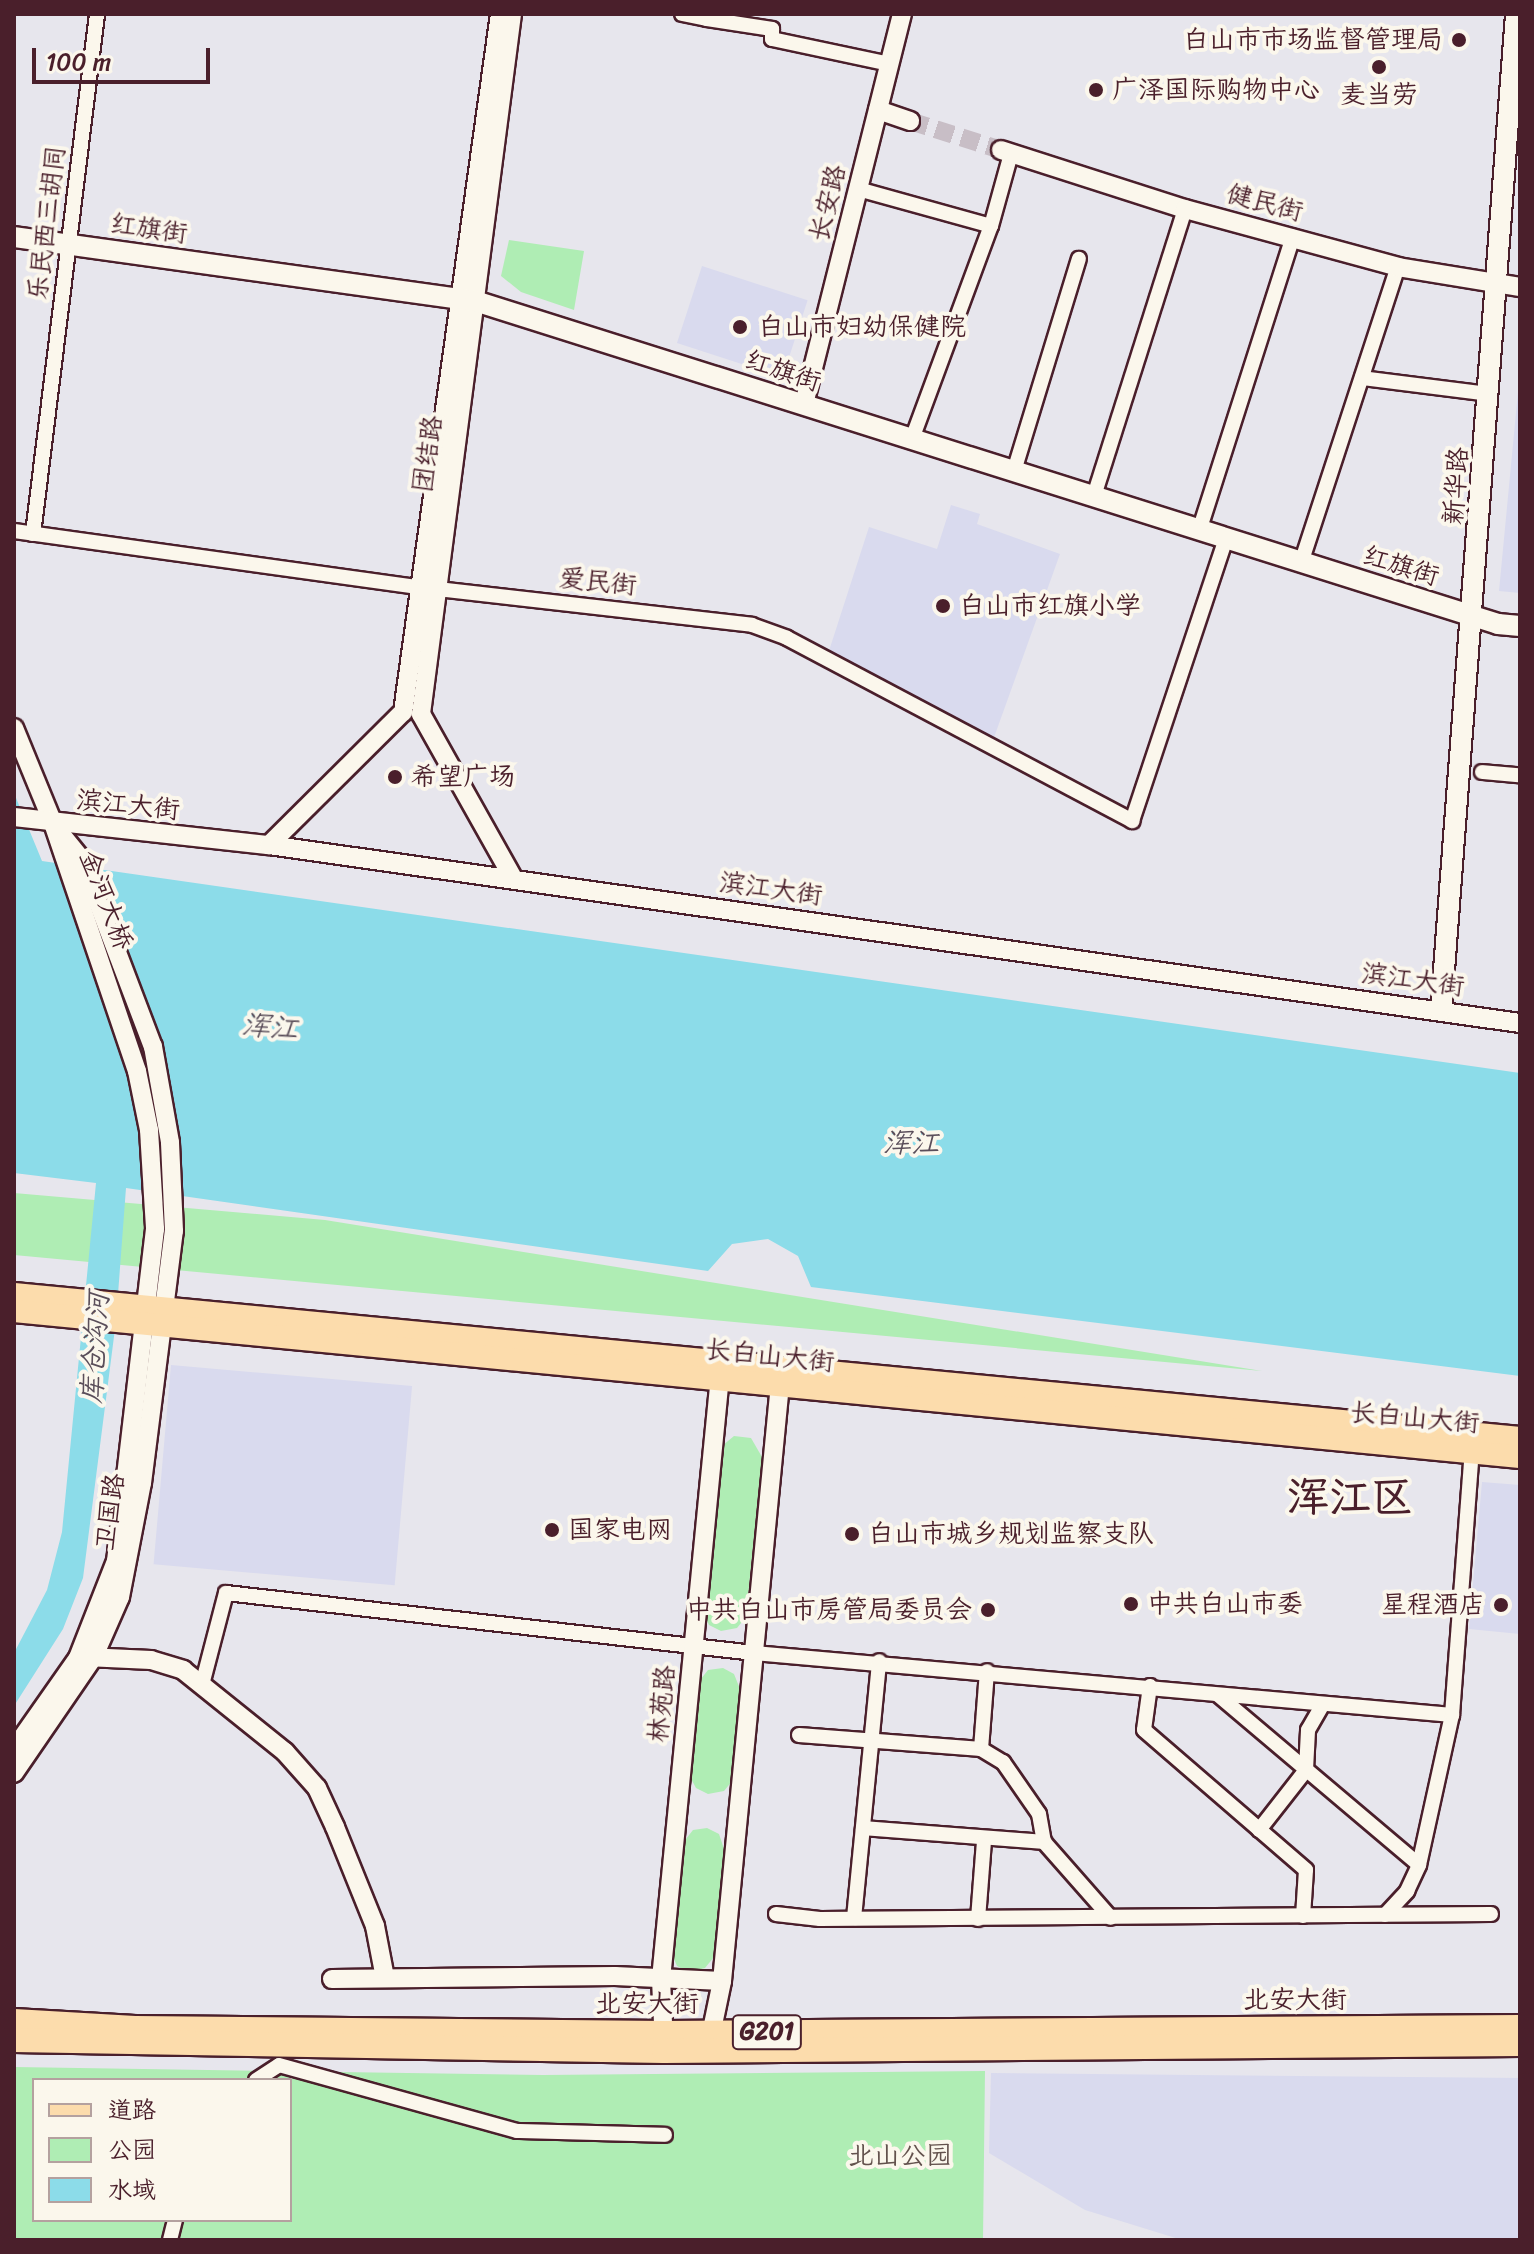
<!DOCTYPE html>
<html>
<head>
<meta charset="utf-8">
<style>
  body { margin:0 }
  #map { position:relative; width:1534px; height:2254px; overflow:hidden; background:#e7e6ed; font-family:Sriracha,"LXGW WenKai TC",sans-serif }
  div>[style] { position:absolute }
  .built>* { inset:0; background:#d9daee; transform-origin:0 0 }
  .green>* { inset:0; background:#afedb4 }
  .water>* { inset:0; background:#8cdce9 }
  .tertiary-tunnel>* { height:18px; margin-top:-9px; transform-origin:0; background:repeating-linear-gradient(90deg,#c8bec6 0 18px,transparent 0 27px) }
  .roads { filter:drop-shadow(2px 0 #4a1f2b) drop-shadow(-2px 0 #4a1f2b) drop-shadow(0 2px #4a1f2b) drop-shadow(0 -2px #4a1f2b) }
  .minor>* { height:14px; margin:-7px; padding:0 7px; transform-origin:7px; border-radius:7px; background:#fbf7ec }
  .tertiary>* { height:18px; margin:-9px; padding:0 9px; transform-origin:9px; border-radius:9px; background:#fbf7ec }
  .secondary>* { height:20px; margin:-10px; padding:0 10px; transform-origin:10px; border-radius:10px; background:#fbf7ec }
  .primary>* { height:22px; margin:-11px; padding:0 11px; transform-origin:11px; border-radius:11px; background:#fcdcac }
  .trunk>* { height:24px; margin:-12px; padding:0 12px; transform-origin:12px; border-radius:12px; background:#fcdcac }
  .dots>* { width:22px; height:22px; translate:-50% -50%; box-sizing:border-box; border:4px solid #fbf7ec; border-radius:50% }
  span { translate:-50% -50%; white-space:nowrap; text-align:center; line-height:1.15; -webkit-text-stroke:8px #fbf7ec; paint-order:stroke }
  .shield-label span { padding:2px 6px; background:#fbf7ec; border:2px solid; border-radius:6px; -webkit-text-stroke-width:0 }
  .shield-label { font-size:24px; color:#4a1f2b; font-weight:700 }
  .poi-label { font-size:26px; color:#4a1f2b }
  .right { translate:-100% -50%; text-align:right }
  .left { translate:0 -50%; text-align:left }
  .street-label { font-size:26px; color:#4a1f2b }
  .park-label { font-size:26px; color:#63524d }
  .water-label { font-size:28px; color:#5a4e5a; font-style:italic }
  .town-label { font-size:42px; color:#4a1f2b; font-weight:700 }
  .frame { position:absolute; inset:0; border:16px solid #4a1f2b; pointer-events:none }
  .legend { position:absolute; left:32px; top:2078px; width:260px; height:144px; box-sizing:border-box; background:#fbf7ec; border:2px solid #b4a19f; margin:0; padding:10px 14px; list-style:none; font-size:24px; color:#4a1f2b }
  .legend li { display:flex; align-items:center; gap:16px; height:40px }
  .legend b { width:40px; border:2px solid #b4a19f }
  .scale { position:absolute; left:32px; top:48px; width:178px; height:36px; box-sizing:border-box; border:4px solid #4a1f2b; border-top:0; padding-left:10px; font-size:24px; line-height:28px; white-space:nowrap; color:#4a1f2b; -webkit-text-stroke:6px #fbf7ec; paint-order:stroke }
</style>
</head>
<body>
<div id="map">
  <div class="built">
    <div style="left:702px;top:266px;width:111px;height:81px;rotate:18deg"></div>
    <div style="clip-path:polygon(1520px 371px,1520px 593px,1499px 591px)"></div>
    <div style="clip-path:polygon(951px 505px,980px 514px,977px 524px,1060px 554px,992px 743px,827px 657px,869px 527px,937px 549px)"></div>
    <div style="left:171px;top:1365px;width:242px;height:200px;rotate:5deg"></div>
    <div style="clip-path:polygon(1482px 1482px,1520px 1485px,1520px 1634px,1469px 1629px)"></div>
    <div style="clip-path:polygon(991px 2073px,1520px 2078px,1520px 2240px,1182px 2240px,1085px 2210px,989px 2153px)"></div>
  </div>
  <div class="green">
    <div style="clip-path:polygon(509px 240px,584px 251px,574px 310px,521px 292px,501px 276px)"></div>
    <div style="clip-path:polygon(14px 1193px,325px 1220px,1262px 1371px,14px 1255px)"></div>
    <div style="clip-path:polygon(734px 1436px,751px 1438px,762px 1457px,746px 1617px,737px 1628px,721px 1631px,709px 1625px,703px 1612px,722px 1446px)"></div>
    <div style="clip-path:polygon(723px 1668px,734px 1674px,740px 1689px,733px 1780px,724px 1791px,708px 1794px,696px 1788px,689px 1775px,697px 1684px,708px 1670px)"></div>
    <div style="clip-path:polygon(707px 1828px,719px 1834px,724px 1849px,714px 1957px,705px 1968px,689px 1972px,677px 1966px,671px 1952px,682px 1844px,693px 1830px)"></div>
    <div style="clip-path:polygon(evenodd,14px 2067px,543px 2075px,985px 2071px,983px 2240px,14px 2240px,14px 2067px,34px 2080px,290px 2080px,290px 2220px,34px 2220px,34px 2080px)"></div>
  </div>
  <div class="water">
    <div style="clip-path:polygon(14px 793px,42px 861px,1520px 1073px,1520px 1376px,811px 1287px,798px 1256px,768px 1239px,732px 1244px,708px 1271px,126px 1188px,116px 1321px,83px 1578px,63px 1629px,14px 1706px,14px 1653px,47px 1590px,62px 1532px,96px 1183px,14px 1173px)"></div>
  </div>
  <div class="tertiary-tunnel">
    <div style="left:910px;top:121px;width:96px;rotate:17.7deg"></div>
  </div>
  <div class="roads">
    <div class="minor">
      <div style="left:682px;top:14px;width:25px;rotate:11deg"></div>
      <div style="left:707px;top:19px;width:5px;rotate:-79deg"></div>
      <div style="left:707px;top:19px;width:66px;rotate:8.7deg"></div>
      <div style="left:772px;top:29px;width:10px;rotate:90deg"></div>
      <div style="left:772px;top:39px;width:121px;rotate:12deg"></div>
      <div style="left:858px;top:189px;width:138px;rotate:15.5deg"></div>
      <div style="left:1362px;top:378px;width:128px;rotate:7.2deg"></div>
      <div style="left:912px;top:439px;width:227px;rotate:-69.7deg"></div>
      <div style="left:991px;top:226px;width:75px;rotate:-74.5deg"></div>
      <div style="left:1014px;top:471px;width:222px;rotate:-73deg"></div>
      <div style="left:1094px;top:496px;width:301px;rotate:-72.4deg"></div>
      <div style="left:14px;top:531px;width:410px;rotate:7.9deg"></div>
      <div style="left:420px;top:587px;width:334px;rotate:6.5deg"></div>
      <div style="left:752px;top:625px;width:37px;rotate:20deg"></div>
      <div style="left:787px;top:638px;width:391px;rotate:27.9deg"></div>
      <div style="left:1132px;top:821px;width:297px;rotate:-71.6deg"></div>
      <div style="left:1199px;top:531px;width:309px;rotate:-72.3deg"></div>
      <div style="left:33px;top:534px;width:524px;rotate:-82.98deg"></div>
      <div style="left:1301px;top:563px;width:311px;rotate:-71.9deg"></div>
      <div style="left:1482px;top:772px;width:38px;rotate:5deg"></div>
      <div style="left:203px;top:1681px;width:91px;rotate:-75.4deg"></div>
      <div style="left:226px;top:1593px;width:531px;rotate:6.48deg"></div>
      <div style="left:754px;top:1653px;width:701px;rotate:5.08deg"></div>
      <div style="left:1150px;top:1686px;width:44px;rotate:97.8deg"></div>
      <div style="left:1144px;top:1730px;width:214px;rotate:40.8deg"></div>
      <div style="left:1306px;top:1870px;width:46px;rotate:93.7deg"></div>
      <div style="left:1218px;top:1695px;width:263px;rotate:40.2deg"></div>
      <div style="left:799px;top:1735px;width:183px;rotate:4.4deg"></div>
      <div style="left:981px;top:1749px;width:26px;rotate:31deg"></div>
      <div style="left:1003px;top:1762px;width:63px;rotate:55.3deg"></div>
      <div style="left:1039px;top:1814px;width:28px;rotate:80deg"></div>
      <div style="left:1044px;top:1842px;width:101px;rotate:48.6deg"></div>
      <div style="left:981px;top:1749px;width:78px;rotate:-85.6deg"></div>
      <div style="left:863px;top:1828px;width:182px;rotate:4.4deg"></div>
      <div style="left:1259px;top:1830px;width:76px;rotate:-51.9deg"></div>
      <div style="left:1306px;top:1770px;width:40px;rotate:-87.1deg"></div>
      <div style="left:1308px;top:1730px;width:30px;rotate:-60deg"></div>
      <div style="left:776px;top:1914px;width:44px;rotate:6.5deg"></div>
      <div style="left:820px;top:1919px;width:671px;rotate:-0.43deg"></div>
      <div style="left:1385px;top:1915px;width:33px;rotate:-47deg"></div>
      <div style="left:1407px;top:1891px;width:29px;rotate:-65deg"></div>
      <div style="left:1419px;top:1865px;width:154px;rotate:-77.6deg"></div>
      <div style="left:1452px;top:1715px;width:269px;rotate:-85.7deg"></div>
      <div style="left:854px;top:1918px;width:258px;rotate:-84.4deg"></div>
      <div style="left:978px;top:1919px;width:78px;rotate:-85.6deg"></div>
      <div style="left:256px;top:2080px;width:27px;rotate:-33deg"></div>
      <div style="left:279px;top:2065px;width:247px;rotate:15.5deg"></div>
      <div style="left:517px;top:2131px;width:148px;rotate:1.5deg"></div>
      <div style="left:170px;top:2240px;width:21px;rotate:-76deg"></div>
    </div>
    <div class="tertiary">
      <div style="left:512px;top:14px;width:706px;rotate:97.41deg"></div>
      <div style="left:421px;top:714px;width:190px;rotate:60.7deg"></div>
      <div style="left:878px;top:110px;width:34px;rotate:19deg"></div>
      <div style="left:1001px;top:150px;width:193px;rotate:17.8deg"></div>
      <div style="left:1185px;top:209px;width:221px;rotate:15.2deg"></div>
      <div style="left:1398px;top:267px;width:124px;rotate:9.3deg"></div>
      <div style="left:804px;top:404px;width:402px;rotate:-75.9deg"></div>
      <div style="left:14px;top:728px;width:103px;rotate:67.7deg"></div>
      <div style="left:53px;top:823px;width:262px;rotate:71.3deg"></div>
      <div style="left:137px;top:1071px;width:60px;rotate:78.5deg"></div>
      <div style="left:149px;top:1130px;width:99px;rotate:86.5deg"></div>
      <div style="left:155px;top:1229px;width:334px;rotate:96.7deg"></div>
      <div style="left:116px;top:1561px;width:104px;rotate:111.4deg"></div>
      <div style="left:78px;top:1658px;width:111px;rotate:125.1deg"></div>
      <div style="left:14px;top:817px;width:257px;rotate:6.3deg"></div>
      <div style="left:269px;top:845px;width:1264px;rotate:8.1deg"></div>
      <div style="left:269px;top:845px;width:189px;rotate:-44.8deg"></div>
      <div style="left:403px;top:712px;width:705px;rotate:-82.09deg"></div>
      <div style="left:86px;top:1657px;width:65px;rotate:2.6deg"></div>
      <div style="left:151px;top:1660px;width:34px;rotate:17deg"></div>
      <div style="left:183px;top:1670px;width:131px;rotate:38.8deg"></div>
      <div style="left:285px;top:1752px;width:48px;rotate:48.4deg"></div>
      <div style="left:317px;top:1788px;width:43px;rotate:65.2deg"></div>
      <div style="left:335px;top:1827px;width:107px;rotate:68deg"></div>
      <div style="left:375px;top:1926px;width:53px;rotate:79.1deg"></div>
      <div style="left:14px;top:1773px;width:142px;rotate:-55.6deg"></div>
      <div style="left:94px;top:1656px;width:64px;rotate:-66.2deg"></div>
      <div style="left:120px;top:1597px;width:116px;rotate:-79.1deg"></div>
      <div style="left:142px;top:1483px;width:254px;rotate:-82.8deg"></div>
      <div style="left:174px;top:1231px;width:89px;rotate:-92.6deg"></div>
      <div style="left:170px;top:1142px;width:97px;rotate:-100.1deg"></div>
      <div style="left:153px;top:1047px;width:200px;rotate:-110.8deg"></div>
      <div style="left:82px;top:860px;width:40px;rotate:-129deg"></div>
      <div style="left:332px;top:1979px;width:283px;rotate:-0.6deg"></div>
      <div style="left:615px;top:1976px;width:107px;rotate:2.7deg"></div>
      <div style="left:709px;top:2044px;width:64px;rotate:-78.3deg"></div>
      <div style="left:722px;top:1981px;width:610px;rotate:-84.45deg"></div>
      <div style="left:664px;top:2045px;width:66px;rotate:-92.6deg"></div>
      <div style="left:661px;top:1979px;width:616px;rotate:-84.41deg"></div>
    </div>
    <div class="secondary">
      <div style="left:14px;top:237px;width:465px;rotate:7.9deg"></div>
      <div style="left:475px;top:301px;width:1073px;rotate:17.52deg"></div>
      <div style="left:1498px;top:624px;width:22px;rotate:5deg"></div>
      <div style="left:1441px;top:1010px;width:999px;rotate:-85.69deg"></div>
    </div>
    <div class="primary">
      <div style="left:14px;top:1294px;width:1513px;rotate:5.46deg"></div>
      <div style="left:14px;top:1311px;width:1513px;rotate:5.54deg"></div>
    </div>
    <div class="trunk">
      <div style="left:14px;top:2021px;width:121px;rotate:3.3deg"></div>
      <div style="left:135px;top:2028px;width:530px;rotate:0.54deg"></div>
      <div style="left:665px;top:2033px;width:855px;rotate:-0.4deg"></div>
      <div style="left:14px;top:2040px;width:650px;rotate:0.97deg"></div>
      <div style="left:664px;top:2051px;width:856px;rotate:-0.47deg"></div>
    </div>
  </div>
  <div class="dots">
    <div style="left:1459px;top:40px;background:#4a1f2b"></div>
    <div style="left:1379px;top:67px;background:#4a1f2b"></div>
    <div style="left:1096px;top:90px;background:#4a1f2b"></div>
    <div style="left:740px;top:327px;background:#4a1f2b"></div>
    <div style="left:943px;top:606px;background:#4a1f2b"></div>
    <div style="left:395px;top:777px;background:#4a1f2b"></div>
    <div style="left:552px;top:1530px;background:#4a1f2b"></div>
    <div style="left:852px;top:1534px;background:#4a1f2b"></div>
    <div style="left:1131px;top:1604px;background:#4a1f2b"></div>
    <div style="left:1501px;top:1605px;background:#4a1f2b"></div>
    <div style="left:988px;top:1610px;background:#4a1f2b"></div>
  </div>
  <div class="shield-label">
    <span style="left:767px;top:2032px">G201</span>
  </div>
  <div class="poi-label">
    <span class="right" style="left:1443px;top:40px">白山市市场监督管理局</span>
    <span class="left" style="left:1112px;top:90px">广泽国际购物中心</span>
    <span style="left:1379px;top:95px">麦当劳</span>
    <span class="left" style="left:758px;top:327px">白山市妇幼保健院</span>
    <span class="left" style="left:959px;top:606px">白山市红旗小学</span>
    <span class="left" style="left:411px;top:777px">希望广场</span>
    <span class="left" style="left:568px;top:1530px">国家电网</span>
    <span class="left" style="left:868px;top:1534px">白山市城乡规划监察支队</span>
    <span class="left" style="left:1147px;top:1604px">中共白山市委</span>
    <span class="right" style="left:1485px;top:1605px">星程酒店</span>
    <span class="right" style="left:972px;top:1610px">中共白山市房管局委员会</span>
  </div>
  <div class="street-label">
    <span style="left:828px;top:203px;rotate:-76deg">长安路</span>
    <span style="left:1265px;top:203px;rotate:15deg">健民街</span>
    <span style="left:47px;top:223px;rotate:-83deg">乐民西三胡同</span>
    <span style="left:149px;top:229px;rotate:8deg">红旗街</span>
    <span style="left:783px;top:371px;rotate:18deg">红旗街</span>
    <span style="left:428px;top:454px;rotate:-82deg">团结路</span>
    <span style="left:1456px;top:486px;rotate:-86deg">新华路</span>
    <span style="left:1401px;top:566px;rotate:17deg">红旗街</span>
    <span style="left:598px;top:582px;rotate:6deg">爱民街</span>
    <span style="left:128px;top:805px;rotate:6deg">滨江大街</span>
    <span style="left:771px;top:889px;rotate:8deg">滨江大街</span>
    <span style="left:106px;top:900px;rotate:69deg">金河大桥</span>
    <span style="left:1413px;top:980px;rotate:8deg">滨江大街</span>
    <span style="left:770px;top:1356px;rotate:6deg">长白山大街</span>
    <span style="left:1415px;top:1418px;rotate:5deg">长白山大街</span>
    <span style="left:110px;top:1512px;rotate:-82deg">卫国路</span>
    <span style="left:662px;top:1704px;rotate:-84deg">林苑路</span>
    <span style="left:1295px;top:2000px">北安大街</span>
    <span style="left:647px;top:2004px">北安大街</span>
  </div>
  <div class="park-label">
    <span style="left:900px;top:2156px">北山公园</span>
  </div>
  <div class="water-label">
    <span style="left:270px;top:1027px;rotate:5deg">浑江</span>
    <span style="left:911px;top:1143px">浑江</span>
    <span style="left:95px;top:1348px;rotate:-86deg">库仓沟河</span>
  </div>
  <div class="town-label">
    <span style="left:1350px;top:1497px">浑江区</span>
  </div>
  <div class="frame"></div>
  <ul class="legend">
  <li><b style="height:10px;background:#fcdcac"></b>道路</li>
  <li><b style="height:22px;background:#afedb4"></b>公园</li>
  <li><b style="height:22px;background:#8cdce9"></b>水域</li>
  </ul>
  <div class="scale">100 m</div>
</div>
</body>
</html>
